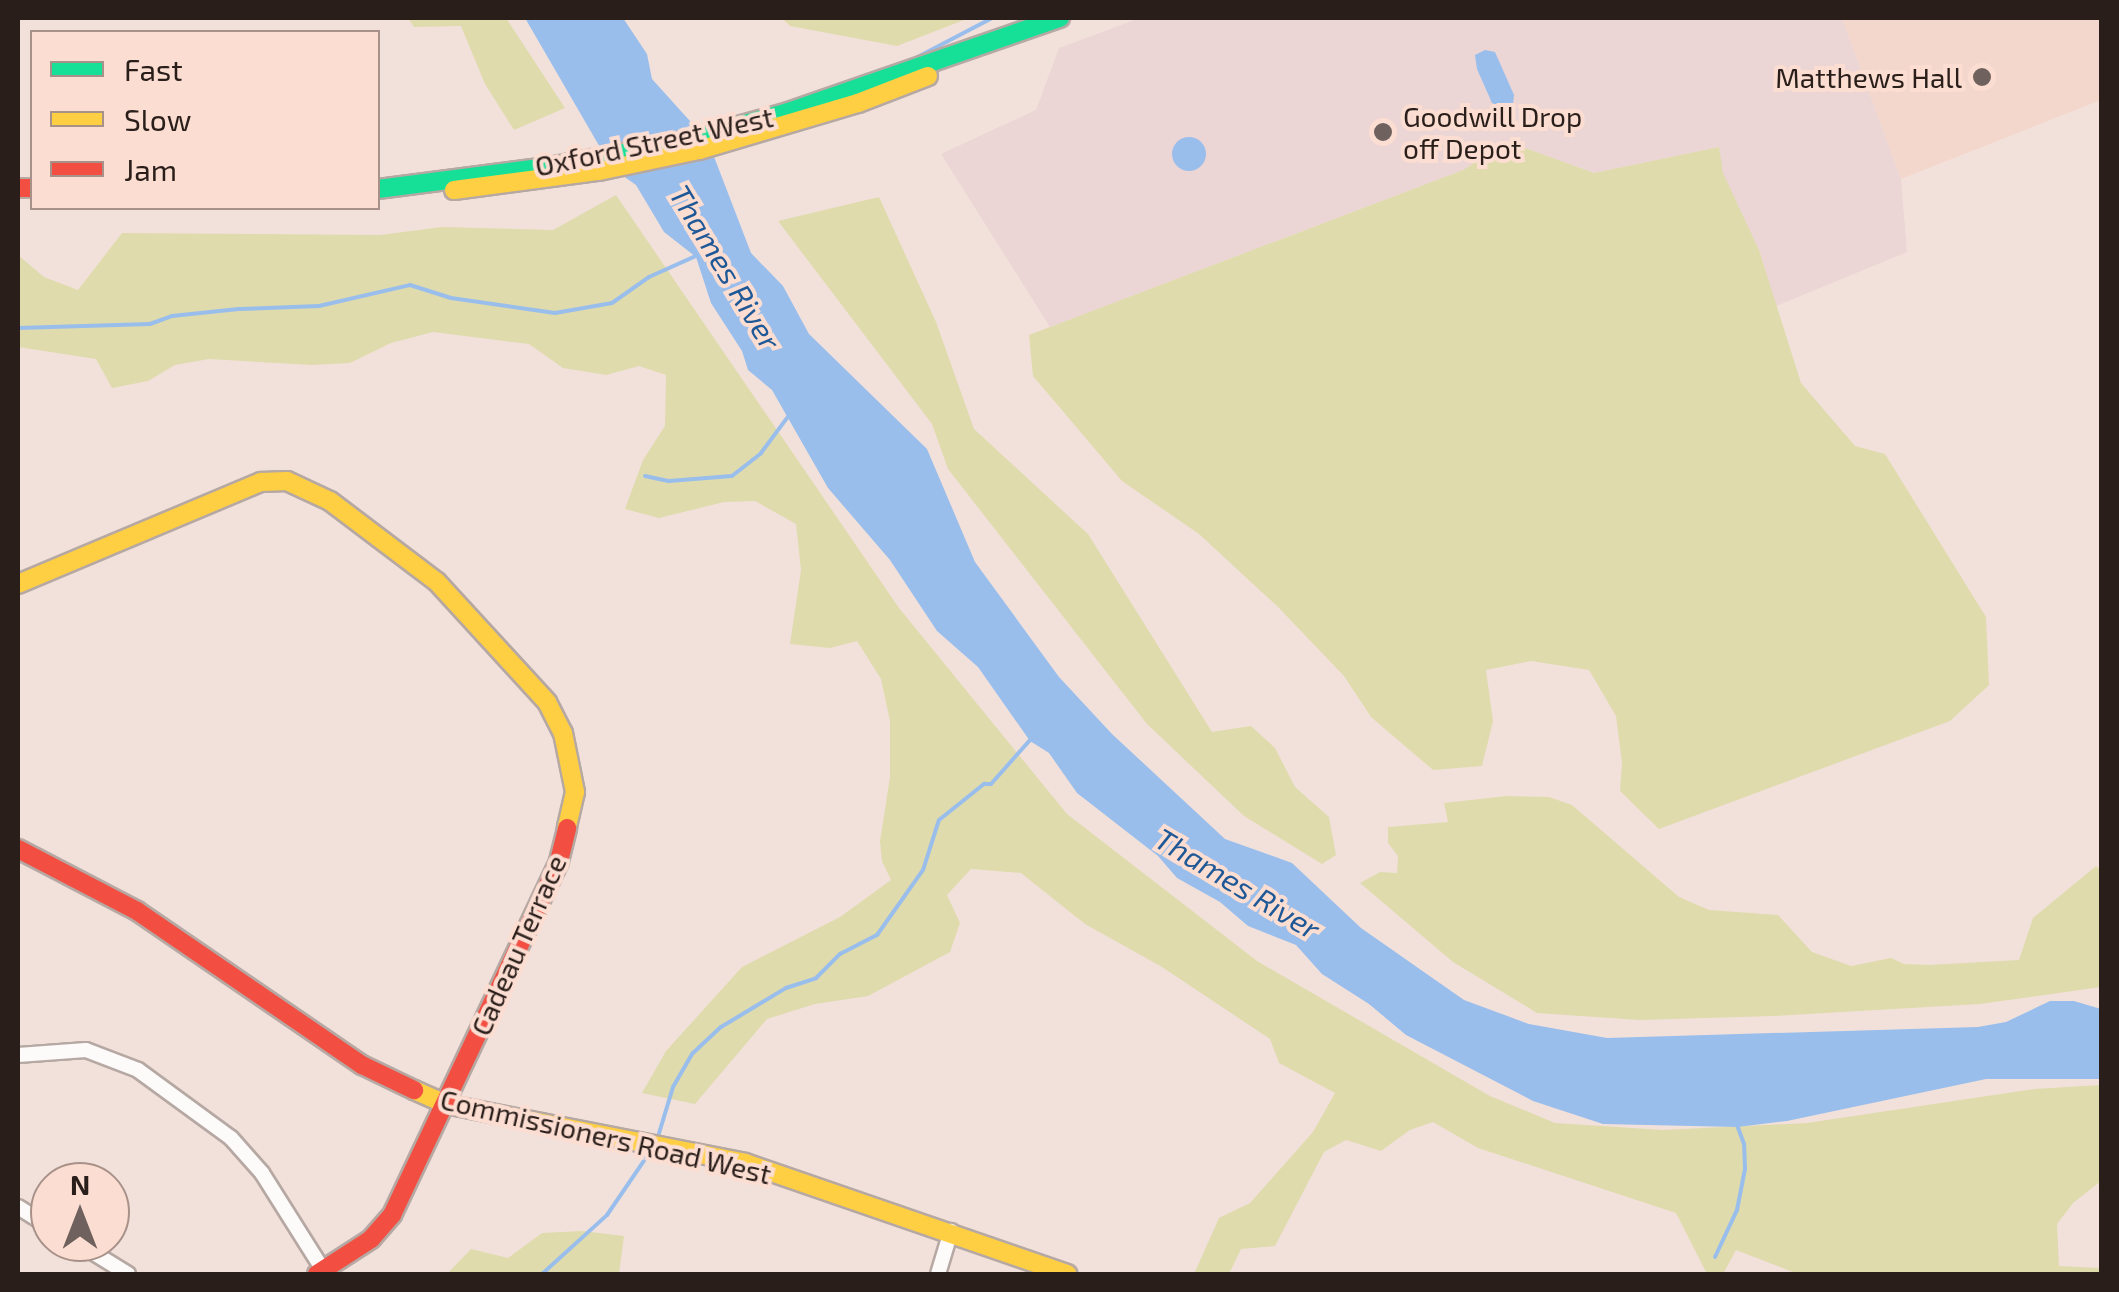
<!DOCTYPE html>
<html>
<head>
<meta charset="utf-8">
<style>
  body { margin:0 }
  #map { position:relative; width:2119px; height:1292px; overflow:hidden; background:#f2e1db; font-family:"Exo 2",sans-serif }
  div>[style] { position:absolute }
  .industrial>* { inset:0; background:#ebd5d5 }
  .built>* { inset:0; background:#f4d7cc }
  .green>* { inset:0; background:#dfdbac }
  .water>* { inset:0; background:#9abeec }
  .round { border-radius:50% }
  .stream>* { height:4px; margin:-2px; padding:0 2px; transform-origin:2px; border-radius:2px; background:#9abeec }
  .roads { filter:drop-shadow(2px 0 #b6a8a3) drop-shadow(-2px 0 #b6a8a3) drop-shadow(0 2px #b6a8a3) drop-shadow(0 -2px #b6a8a3) }
  .street>* { height:14px; margin:-7px; padding:0 7px; transform-origin:7px; border-radius:7px; background:#fdfafa }
  .fast>* { height:18px; margin:-9px; padding:0 9px; transform-origin:9px; border-radius:9px; background:#16e098 }
  .slow>* { height:18px; margin:-9px; padding:0 9px; transform-origin:9px; border-radius:9px; background:#ffcf43 }
  .jam>* { height:18px; margin:-9px; padding:0 9px; transform-origin:9px; border-radius:9px; background:#f24e42 }
  .dots>* { width:28px; height:28px; translate:-50% -50%; box-sizing:border-box; border:5px solid #fcddd1; border-radius:50% }
  span { translate:-50% -50%; white-space:nowrap; text-align:center; line-height:1.15; -webkit-text-stroke:8px #fcddd1; paint-order:stroke }
  .poi-label { font-size:28px; color:#291e1a }
  .right { translate:-100% -50%; text-align:right }
  .left { translate:0 -50%; text-align:left }
  .street-label { font-size:28px; color:#291e1a }
  .water-label { font-size:30px; color:#1e5896; font-style:italic }
  .frame { position:absolute; inset:0; border:20px solid #291e1a; pointer-events:none }
  .legend { position:absolute; left:30px; top:30px; width:350px; height:180px; box-sizing:border-box; background:#fcddd1; border:2px solid #a89188; margin:0; padding:12px 18px; list-style:none; font-size:30px; color:#291e1a }
  .legend li { display:flex; align-items:center; gap:20px; height:50px }
  .legend b { width:50px; border:2px solid #a89188 }
  .north { position:absolute; left:30px; top:1162px; width:100px; height:100px; box-sizing:border-box; background:#fcddd1; border:2px solid #a89188; border-radius:50%; rotate:0deg; font-size:28px; font-weight:700; line-height:40px; text-align:center; color:#291e1a }
  .north::after { content:''; display:block; margin:auto; width:35px; height:45px; background:#6f625e; clip-path:polygon(50% 0,100% 100%,50% 72%,0 100%) }
</style>
</head>
<body>
<div id="map">
  <div class="industrial">
    <div style="clip-path:polygon(1140px 18px,1842px 18px,1901px 179px,1907px 252px,1776px 306px,1759px 250px,1722px 173px,1719px 147px,1594px 173px,1509px 142px,1463px 170px,1050px 327px,941px 154px,1036px 110px,1059px 48px)"></div>
  </div>
  <div class="built">
    <div style="clip-path:polygon(1842px 18px,2101px 18px,2101px 100px,1901px 179px)"></div>
  </div>
  <div class="green">
    <div style="clip-path:polygon(408px 18px,506px 18px,565px 108px,514px 130px,485px 84px,461px 26px,414px 27px)"></div>
    <div style="clip-path:polygon(782px 18px,969px 18px,897px 46px,790px 26px)"></div>
    <div style="clip-path:polygon(1509px 142px,1594px 173px,1719px 147px,1723px 173px,1759px 250px,1801px 383px,1855px 446px,1885px 454px,1986px 617px,1989px 685px,1950px 721px,1659px 829px,1620px 791px,1622px 763px,1616px 716px,1589px 670px,1531px 661px,1486px 670px,1493px 721px,1482px 766px,1433px 770px,1371px 717px,1344px 676px,1278px 607px,1199px 534px,1122px 481px,1033px 376px,1029px 335px,1463px 170px)"></div>
    <div style="clip-path:polygon(616px 195px,899px 608px,1067px 814px,1257px 961px,1490px 1096px,1555px 1123px,1663px 1130px,1807px 1123px,2034px 1089px,2101px 1085px,2101px 1181px,2073px 1203px,2057px 1224px,2059px 1266px,2101px 1268px,2101px 1274px,1798px 1274px,1736px 1250px,1723px 1274px,1707px 1274px,1676px 1213px,1478px 1148px,1433px 1122px,1410px 1130px,1381px 1151px,1346px 1140px,1324px 1152px,1275px 1246px,1241px 1249px,1229px 1274px,1194px 1274px,1219px 1218px,1250px 1203px,1313px 1132px,1335px 1093px,1279px 1063px,1270px 1039px,1162px 967px,1085px 924px,1021px 873px,971px 869px,947px 895px,960px 923px,950px 952px,868px 996px,815px 1004px,767px 1019px,695px 1104px,642px 1093px,666px 1051px,742px 967px,840px 917px,891px 880px,882px 861px,880px 841px,890px 777px,890px 721px,881px 679px,857px 641px,830px 648px,790px 644px,801px 570px,796px 524px,755px 501px,724px 502px,659px 518px,625px 509px,643px 460px,665px 426px,666px 375px,639px 366px,606px 375px,563px 368px,529px 344px,433px 332px,391px 343px,350px 363px,311px 365px,209px 359px,175px 365px,148px 381px,112px 388px,96px 359px,18px 347px,18px 255px,44px 277px,78px 290px,122px 233px,380px 235px,442px 227px,553px 230px)"></div>
    <div style="clip-path:polygon(879px 197px,936px 322px,974px 429px,1088px 534px,1212px 732px,1251px 726px,1275px 748px,1295px 787px,1329px 817px,1336px 855px,1322px 864px,1244px 816px,1147px 724px,948px 469px,932px 424px,778px 221px)"></div>
    <div style="clip-path:polygon(1507px 796px,1549px 797px,1572px 805px,1679px 897px,1709px 910px,1778px 915px,1812px 952px,1851px 966px,1891px 958px,1904px 964px,1929px 965px,2019px 960px,2033px 918px,2096px 866px,2102px 871px,2101px 987px,1980px 1004px,1774px 1016px,1639px 1020px,1537px 1013px,1453px 962px,1360px 883px,1380px 872px,1397px 873px,1398px 856px,1388px 843px,1388px 827px,1448px 822px,1444px 803px)"></div>
    <div style="clip-path:polygon(582px 1231px,624px 1236px,619px 1274px,447px 1274px,471px 1249px,508px 1258px,542px 1233px)"></div>
  </div>
  <div class="water">
    <div style="clip-path:polygon(525px 18px,623px 18px,647px 54px,652px 79px,708px 141px,751px 253px,783px 286px,809px 334px,927px 449px,975px 562px,1059px 677px,1112px 734px,1225px 839px,1292px 863px,1361px 928px,1464px 1000px,1529px 1024px,1607px 1038px,1978px 1027px,2006px 1022px,2050px 1001px,2074px 1001px,2101px 1009px,2101px 1079px,1986px 1079px,1787px 1121px,1737px 1127px,1603px 1124px,1533px 1101px,1406px 1035px,1369px 1004px,1322px 974px,1296px 945px,1248px 926px,1220px 902px,1177px 878px,1158px 856px,1077px 793px,1049px 753px,1030px 741px,978px 667px,937px 631px,890px 560px,828px 488px,772px 390px,748px 370px,742px 351px,711px 303px,696px 257px,664px 232px,636px 185px,612px 168px)"></div>
    <div style="clip-path:polygon(1485px 50px,1495px 52px,1514px 95px,1513px 104px,1503px 108px,1492px 103px,1477px 69px,1475px 55px)"></div>
    <div class="round" style="left:1172px;top:137px;width:34px;height:34px"></div>
  </div>
  <div class="stream">
    <div style="left:908px;top:62px;width:95px;rotate:-27.6deg"></div>
    <div style="left:18px;top:328px;width:132px;rotate:-1.7deg"></div>
    <div style="left:150px;top:324px;width:23px;rotate:-20deg"></div>
    <div style="left:172px;top:316px;width:67px;rotate:-6deg"></div>
    <div style="left:239px;top:309px;width:80px;rotate:-2.1deg"></div>
    <div style="left:319px;top:306px;width:93px;rotate:-13deg"></div>
    <div style="left:410px;top:285px;width:43px;rotate:17.6deg"></div>
    <div style="left:451px;top:298px;width:105px;rotate:8.2deg"></div>
    <div style="left:555px;top:313px;width:58px;rotate:-10deg"></div>
    <div style="left:612px;top:303px;width:45px;rotate:-35.1deg"></div>
    <div style="left:649px;top:277px;width:54px;rotate:-24.2deg"></div>
    <div style="left:645px;top:476px;width:25px;rotate:12deg"></div>
    <div style="left:669px;top:481px;width:63px;rotate:-4.5deg"></div>
    <div style="left:732px;top:476px;width:37px;rotate:-38deg"></div>
    <div style="left:761px;top:453px;width:49px;rotate:-53.4deg"></div>
    <div style="left:657px;top:1140px;width:55px;rotate:-73.2deg"></div>
    <div style="left:673px;top:1087px;width:39px;rotate:-60deg"></div>
    <div style="left:693px;top:1053px;width:38px;rotate:-43deg"></div>
    <div style="left:721px;top:1027px;width:76px;rotate:-31deg"></div>
    <div style="left:786px;top:988px;width:32px;rotate:-18deg"></div>
    <div style="left:816px;top:978px;width:34px;rotate:-45deg"></div>
    <div style="left:840px;top:954px;width:42px;rotate:-27.2deg"></div>
    <div style="left:877px;top:935px;width:80px;rotate:-54.7deg"></div>
    <div style="left:923px;top:870px;width:52px;rotate:-72.3deg"></div>
    <div style="left:939px;top:820px;width:58px;rotate:-38.7deg"></div>
    <div style="left:984px;top:784px;width:7px"></div>
    <div style="left:991px;top:784px;width:60px;rotate:-48.4deg"></div>
    <div style="left:1715px;top:1257px;width:52px;rotate:-64.9deg"></div>
    <div style="left:1737px;top:1210px;width:42px;rotate:-79deg"></div>
    <div style="left:1745px;top:1169px;width:25px;rotate:-92deg"></div>
    <div style="left:1744px;top:1144px;width:20px;rotate:-110deg"></div>
    <div style="left:542px;top:1274px;width:88px;rotate:-42.2deg"></div>
    <div style="left:607px;top:1215px;width:76px;rotate:-55.7deg"></div>
  </div>
  <div class="roads">
    <div class="street">
      <div style="left:18px;top:1055px;width:68px;rotate:-4.2deg"></div>
      <div style="left:86px;top:1050px;width:56px;rotate:21deg"></div>
      <div style="left:138px;top:1070px;width:115px;rotate:36.2deg"></div>
      <div style="left:231px;top:1138px;width:47px;rotate:48.5deg"></div>
      <div style="left:262px;top:1173px;width:115px;rotate:57.8deg"></div>
      <div style="left:18px;top:1207px;width:38px;rotate:32deg"></div>
      <div style="left:76px;top:1242px;width:61px;rotate:31.6deg"></div>
      <div style="left:938px;top:1274px;width:45px;rotate:-73.2deg"></div>
    </div>
    <div class="fast">
      <div style="left:378px;top:189px;width:177px;rotate:-7.4deg"></div>
      <div style="left:554px;top:166px;width:128px;rotate:-10.8deg"></div>
      <div style="left:680px;top:142px;width:112px;rotate:-15.5deg"></div>
      <div style="left:788px;top:112px;width:288px;rotate:-19.1deg"></div>
    </div>
    <div class="slow">
      <div style="left:454px;top:190px;width:146px;rotate:-7.5deg"></div>
      <div style="left:599px;top:171px;width:102px;rotate:-11.9deg"></div>
      <div style="left:699px;top:150px;width:166px;rotate:-16.5deg"></div>
      <div style="left:858px;top:103px;width:75px;rotate:-21.1deg"></div>
      <div style="left:18px;top:584px;width:264px;rotate:-22.8deg"></div>
      <div style="left:261px;top:482px;width:26px;rotate:-2deg"></div>
      <div style="left:287px;top:481px;width:47px;rotate:24.9deg"></div>
      <div style="left:330px;top:501px;width:134px;rotate:37.1deg"></div>
      <div style="left:437px;top:582px;width:163px;rotate:47.5deg"></div>
      <div style="left:547px;top:702px;width:35px;rotate:63deg"></div>
      <div style="left:563px;top:733px;width:60px;rotate:78.5deg"></div>
      <div style="left:575px;top:792px;width:37px;rotate:103deg"></div>
      <div style="left:414px;top:1090px;width:34px;rotate:24deg"></div>
      <div style="left:445px;top:1104px;width:306px;rotate:11.1deg"></div>
      <div style="left:745px;top:1163px;width:341px;rotate:19deg"></div>
    </div>
    <div class="jam">
      <div style="left:18px;top:188px;width:14px"></div>
      <div style="left:18px;top:849px;width:134px;rotate:27.5deg"></div>
      <div style="left:137px;top:911px;width:273px;rotate:34.4deg"></div>
      <div style="left:362px;top:1065px;width:58px;rotate:25.7deg"></div>
      <div style="left:317px;top:1274px;width:64px;rotate:-32.9deg"></div>
      <div style="left:371px;top:1239px;width:32px;rotate:-49deg"></div>
      <div style="left:392px;top:1215px;width:391px;rotate:-64.7deg"></div>
      <div style="left:559px;top:861px;width:34px;rotate:-76deg"></div>
    </div>
  </div>
  <div class="dots">
    <div style="left:1982px;top:77px;background:#6f625e"></div>
    <div style="left:1383px;top:132px;background:#6f625e"></div>
  </div>
  <div class="poi-label">
    <span class="right" style="left:1962px;top:77px">Matthews Hall</span>
    <span class="left" style="left:1403px;top:132px">Goodwill Drop<br>off Depot</span>
  </div>
  <div class="street-label">
    <span style="left:654px;top:141px;rotate:-12deg">Oxford Street West</span>
    <span style="left:518px;top:945px;rotate:-66deg">Cadeau Terrace</span>
    <span style="left:606px;top:1136px;rotate:13deg">Commissioners Road West</span>
  </div>
  <div class="water-label">
    <span style="left:726px;top:267px;rotate:59deg">Thames River</span>
    <span style="left:1238px;top:883px;rotate:31deg">Thames River</span>
  </div>
  <div class="frame"></div>
  <ul class="legend">
  <li><b style="height:12px;background:#16e098"></b>Fast</li>
  <li><b style="height:12px;background:#ffcf43"></b>Slow</li>
  <li><b style="height:12px;background:#f24e42"></b>Jam</li>
  </ul>
  <div class="north">N</div>
</div>
</body>
</html>
